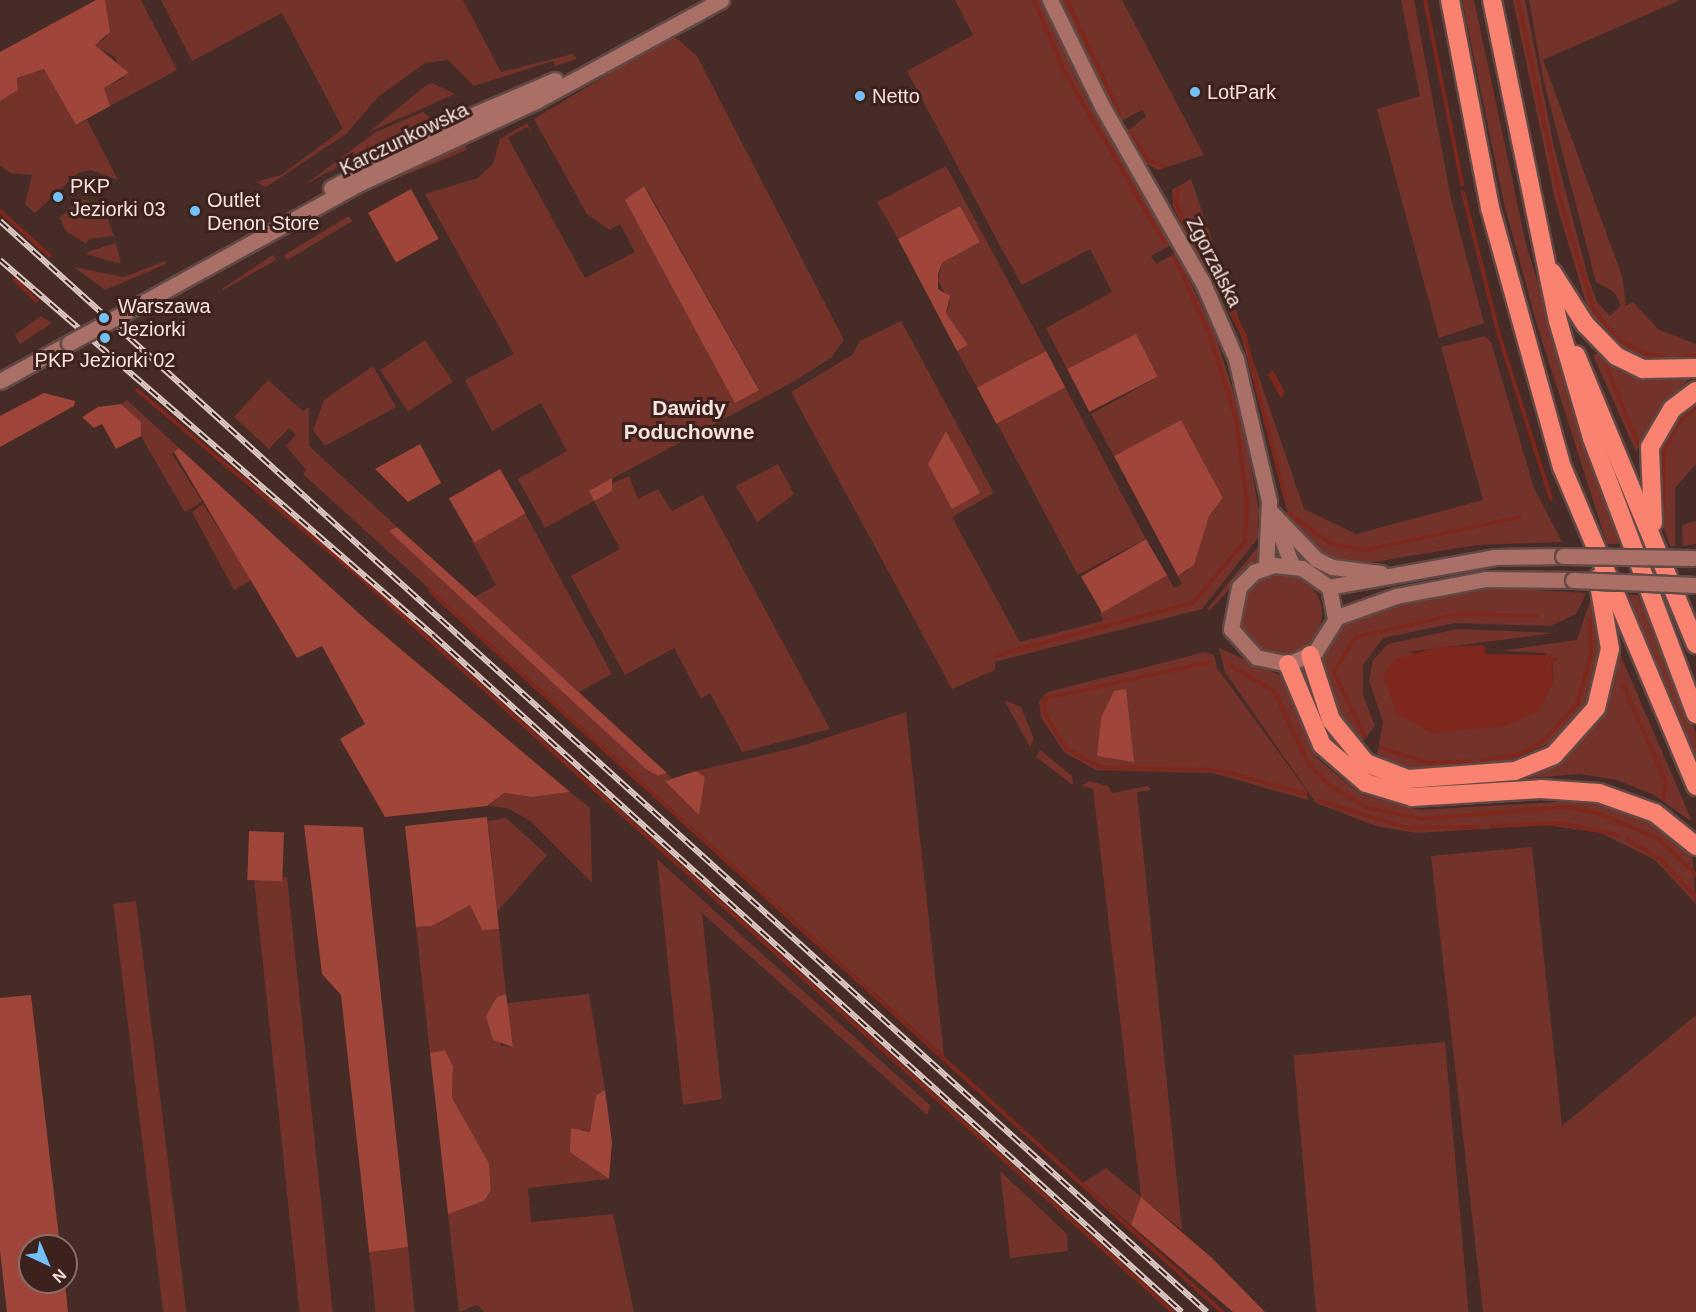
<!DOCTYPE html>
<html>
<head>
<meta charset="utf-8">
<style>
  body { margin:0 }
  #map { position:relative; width:1696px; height:1312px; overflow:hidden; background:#472b26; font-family:Arial,sans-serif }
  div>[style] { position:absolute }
  .green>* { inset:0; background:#73332a; transform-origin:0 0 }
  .round { border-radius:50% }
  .forest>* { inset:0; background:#9f4539; transform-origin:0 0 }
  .water>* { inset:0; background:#7e271c }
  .stream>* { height:4px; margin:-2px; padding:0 2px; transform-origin:2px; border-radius:2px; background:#7e271c }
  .roads { filter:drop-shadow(2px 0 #614945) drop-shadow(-2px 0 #614945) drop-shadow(0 2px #614945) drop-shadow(0 -2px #614945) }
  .secondary>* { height:15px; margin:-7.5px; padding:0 7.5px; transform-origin:7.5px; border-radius:7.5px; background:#aa6f66 }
  .highway>* { height:18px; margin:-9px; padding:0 9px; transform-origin:9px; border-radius:9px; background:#f98270 }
  .rail>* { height:6px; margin-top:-3px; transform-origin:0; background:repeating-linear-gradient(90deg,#3c211c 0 11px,#decac5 0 22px); box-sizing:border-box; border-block:2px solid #decac5 }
  .bridges { filter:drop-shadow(2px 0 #614945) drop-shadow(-2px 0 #614945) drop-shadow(0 2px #614945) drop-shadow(0 -2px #614945) }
  .secondary-bridge>* { height:15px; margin:-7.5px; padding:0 7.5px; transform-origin:7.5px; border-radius:7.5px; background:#aa6f66 }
  .dots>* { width:16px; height:16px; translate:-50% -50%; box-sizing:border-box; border:3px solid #3c211c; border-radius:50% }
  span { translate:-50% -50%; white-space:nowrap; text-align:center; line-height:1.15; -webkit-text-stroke:6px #3c211c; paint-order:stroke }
  .poi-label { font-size:20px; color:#f6e3df }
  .left { translate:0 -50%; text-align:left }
  .street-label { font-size:20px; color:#f6e3df }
  .neighbourhood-label { font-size:21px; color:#f6e3df; font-weight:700 }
  .north { position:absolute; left:18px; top:1234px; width:60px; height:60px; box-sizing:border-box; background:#3c211c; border:2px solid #866f6a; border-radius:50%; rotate:136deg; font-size:16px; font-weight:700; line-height:24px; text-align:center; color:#f6e3df }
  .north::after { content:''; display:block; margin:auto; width:21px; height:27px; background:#73c1f6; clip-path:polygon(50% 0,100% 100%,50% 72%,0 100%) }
</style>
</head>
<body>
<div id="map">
  <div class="green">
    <div style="clip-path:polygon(105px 0,141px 0,177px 70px,110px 106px,103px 88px,124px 78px,115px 57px,94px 45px,107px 37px)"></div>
    <div style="clip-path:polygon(161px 0,463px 0,501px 72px,573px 54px,577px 59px,555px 66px,553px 61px,474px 86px,448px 60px,425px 63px,378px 97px,346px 134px,266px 187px,256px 182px,281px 175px,343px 129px,282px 13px,192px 61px)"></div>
    <div style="clip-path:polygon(955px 0,1041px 0,1089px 103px,1173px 244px,1151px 256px,1156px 264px,1176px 253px,1214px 331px,1242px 419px,1259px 510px,1258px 538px,1202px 609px,995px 662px,995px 670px,952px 689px,791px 392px,852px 355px,860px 341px,901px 321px,994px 493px,952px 517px,1020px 642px,1103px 621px,1100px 611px,1167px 575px,1174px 588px,1182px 584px,1178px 576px,1188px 571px,1209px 516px,1223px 498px,1181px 420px,1114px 456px,1091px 414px,1158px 377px,1136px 335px,1068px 371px,1046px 328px,1112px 292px,1090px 249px,1022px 285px,999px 244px,907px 71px,973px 35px)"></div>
    <div style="clip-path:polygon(1059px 0,1122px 0,1204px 155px,1158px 170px,1143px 162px,1126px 133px,1146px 116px,1142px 110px,1121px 121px,1116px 118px)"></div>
    <div style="clip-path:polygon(1401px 0,1414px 0,1451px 199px,1484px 323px,1439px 338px,1377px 109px,1420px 96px)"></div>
    <div style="clip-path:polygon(1462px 0,1474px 0,1526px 244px,1619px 544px,1607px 544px,1537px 325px,1504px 203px)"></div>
    <div style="clip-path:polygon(1513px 0,1525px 0,1554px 147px,1588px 277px,1597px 302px,1610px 316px,1621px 305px,1614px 292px,1596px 282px,1543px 78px,1529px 0,1680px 0,1543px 60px,1622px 276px,1626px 306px,1633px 302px,1659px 330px,1696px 344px,1696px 360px,1651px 360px,1625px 351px,1589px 313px,1555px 199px)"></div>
    <div style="clip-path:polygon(evenodd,673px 35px,697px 56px,844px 340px,831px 358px,793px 382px,589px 491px,594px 501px,613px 483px,629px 476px,638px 499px,658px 489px,672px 511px,703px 495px,830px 729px,742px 752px,710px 693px,701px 699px,674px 648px,625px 675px,571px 576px,620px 549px,594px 501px,545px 528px,518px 479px,567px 451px,541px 403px,492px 431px,465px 380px,514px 354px,425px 194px,478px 178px,493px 164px,500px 139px,527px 123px,533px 136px,527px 127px,508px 138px,585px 278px,635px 252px,620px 224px,610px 230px,587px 214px,534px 119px,673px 35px,645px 186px,759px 389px,735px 403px,645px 186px)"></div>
    <div style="clip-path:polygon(45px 69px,76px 125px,87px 120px,118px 180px,91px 170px,78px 173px,35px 213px,25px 204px,32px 175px,10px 173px,0 165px,0 101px,18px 90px,17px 78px)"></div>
    <div style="clip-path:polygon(432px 83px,455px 94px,369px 132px,425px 86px)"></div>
    <div style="clip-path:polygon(423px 112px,430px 118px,306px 184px,374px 133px)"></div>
    <div style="clip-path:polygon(464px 144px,467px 150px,363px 192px,451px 149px)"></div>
    <div style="clip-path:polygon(946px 166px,1046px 351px,978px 389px,957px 351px,968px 345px,946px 313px,950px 303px,938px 280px,942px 263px,980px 242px,960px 206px,898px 239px,877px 202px)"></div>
    <div style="clip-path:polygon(1191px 179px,1304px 509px,1356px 534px,1483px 500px,1441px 347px,1485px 336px,1491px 342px,1534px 488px,1562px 542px,1477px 545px,1355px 565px,1323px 557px,1292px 528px,1241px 335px,1173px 207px,1172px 190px)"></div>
    <div style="clip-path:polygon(80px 199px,102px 204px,114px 236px,89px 239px,86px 244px,66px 231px,60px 218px)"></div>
    <div style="left:349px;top:216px;width:6px;height:76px;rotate:59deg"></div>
    <div style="clip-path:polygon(116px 243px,121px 264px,86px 254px,90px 251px)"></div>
    <div style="clip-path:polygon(273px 255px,276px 260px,223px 290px,223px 288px)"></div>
    <div style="clip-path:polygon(165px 261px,166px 264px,105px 290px,74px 267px,124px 277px)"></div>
    <div style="clip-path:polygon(41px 316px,52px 323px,20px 344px,15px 335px)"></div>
    <div style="left:425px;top:340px;width:50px;height:54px;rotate:56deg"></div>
    <div style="clip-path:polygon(1598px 353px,1639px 377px,1689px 379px,1654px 416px,1636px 452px,1593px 355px)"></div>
    <div style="clip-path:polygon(373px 366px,396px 407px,325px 446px,313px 430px,324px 400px)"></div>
    <div style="clip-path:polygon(268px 380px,303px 411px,309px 407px,309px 446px,397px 527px,390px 531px,658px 776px,667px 773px,672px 778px,665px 780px,704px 777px,696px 771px,798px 747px,906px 712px,944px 1056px,303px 474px,306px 470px,286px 446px,296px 435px,289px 428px,269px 449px,234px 417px)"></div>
    <div style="left:1065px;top:387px;width:172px;height:77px;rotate:62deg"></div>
    <div style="clip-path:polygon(1696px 399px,1696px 464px,1675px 488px,1675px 546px,1670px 546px,1659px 514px,1655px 454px,1670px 421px)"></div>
    <div style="clip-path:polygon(127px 400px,179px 448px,172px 454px,202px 501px,196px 506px,185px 512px,141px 436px,141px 422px,121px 404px)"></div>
    <div style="clip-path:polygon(778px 464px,794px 494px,757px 522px,736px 486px)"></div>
    <div style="clip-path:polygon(203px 504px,252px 580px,234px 590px,192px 512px)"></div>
    <div style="clip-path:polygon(525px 513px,612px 674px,579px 692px,475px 597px,496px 585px,472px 541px)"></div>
    <div style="clip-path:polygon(1696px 521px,1696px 544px,1683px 546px,1682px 525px)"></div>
    <div style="clip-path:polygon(1261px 543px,1257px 560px,1209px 611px,1207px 609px)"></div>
    <div class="round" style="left:1240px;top:573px;width:82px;height:82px"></div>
    <div style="clip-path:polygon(1488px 587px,1585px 593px,1584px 598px,1576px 614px,1550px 626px,1455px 623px,1383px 638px,1363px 665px,1363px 695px,1375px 726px,1361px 743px,1339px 719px,1321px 662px,1342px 626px,1350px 618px,1431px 594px)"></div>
    <div style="clip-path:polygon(1625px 594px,1638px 595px,1696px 733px,1696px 761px)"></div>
    <div style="clip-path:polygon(1592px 595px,1599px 641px,1595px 687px,1561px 738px,1504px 763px,1411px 768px,1377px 756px,1383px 722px,1369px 681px,1373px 660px,1388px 644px,1458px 629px,1555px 633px,1408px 652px,1554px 680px,1552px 660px,1545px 653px,1500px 651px,1577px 640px)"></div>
    <div style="clip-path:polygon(1219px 648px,1284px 677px,1294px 690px,1300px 721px,1318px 759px,1360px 794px,1420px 810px,1593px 800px,1643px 817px,1692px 854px,1696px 904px,1655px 860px,1601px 833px,1547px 825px,1417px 833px,1376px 826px,1316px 803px,1225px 672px)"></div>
    <div style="clip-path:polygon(1205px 652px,1214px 655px,1217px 668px,1307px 791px,1308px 800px,1213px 773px,1096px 770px,1064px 752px,1041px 717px,1039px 702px,1047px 692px)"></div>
    <div style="clip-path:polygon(1620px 654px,1691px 819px,1689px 820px,1654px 795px,1617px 780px,1580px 774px,1530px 778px,1570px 754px,1601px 717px)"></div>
    <div style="clip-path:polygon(1004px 700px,1021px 707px,1034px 739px,1030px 747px)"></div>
    <div style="clip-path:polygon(1040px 750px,1072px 776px,1073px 785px,1036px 757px)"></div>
    <div style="clip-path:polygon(1089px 781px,1108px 786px,1112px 793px,1148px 786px,1151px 790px,1137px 792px,1182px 1230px,1142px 1198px,1131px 1225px,1083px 1183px,1106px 1168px,1141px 1197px,1093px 789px,1081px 786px)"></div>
    <div style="clip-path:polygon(570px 792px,590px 808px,592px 883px,529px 820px,507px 808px,488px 806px,504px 793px,532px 797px)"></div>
    <div style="clip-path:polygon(506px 818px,547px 855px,497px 912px,488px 821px)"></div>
    <div style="clip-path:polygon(1532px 847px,1562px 1126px,1696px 1015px,1696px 1312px,1483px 1312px,1431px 856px)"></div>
    <div style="clip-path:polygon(657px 859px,931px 1106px,927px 1115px,702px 913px,722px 1099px,683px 1105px)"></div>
    <div style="left:287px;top:877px;width:438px;height:33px;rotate:84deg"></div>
    <div style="left:136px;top:901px;width:414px;height:23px;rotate:83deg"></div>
    <div style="clip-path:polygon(470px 905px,482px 930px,499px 929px,506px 994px,497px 997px,501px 1046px,513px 1046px,507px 1003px,589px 994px,605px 1090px,596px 1095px,590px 1132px,581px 1129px,580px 1159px,609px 1179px,528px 1188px,531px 1222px,613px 1214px,634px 1312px,485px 1312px,477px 1305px,459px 1312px,448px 1214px,484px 1201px,491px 1190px,489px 1163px,452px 1098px,453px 1066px,445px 1050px,430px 1053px,416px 927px,432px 926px)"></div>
    <div style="left:1445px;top:1042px;width:271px;height:152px;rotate:85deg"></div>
    <div style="clip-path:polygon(1000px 1171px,1067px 1234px,1068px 1251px,1010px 1258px)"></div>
    <div style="left:408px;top:1247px;width:65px;height:39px;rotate:84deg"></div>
  </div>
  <div class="forest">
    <div style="clip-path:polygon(96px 0,105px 0,110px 32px,95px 45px,129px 73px,104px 88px,110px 106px,76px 125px,44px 69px,17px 78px,18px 90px,0 101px,0 52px)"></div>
    <div style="clip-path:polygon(644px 186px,759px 390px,735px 403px,625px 200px)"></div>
    <div style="left:411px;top:189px;width:57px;height:49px;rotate:61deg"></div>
    <div style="clip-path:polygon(960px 206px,980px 242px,942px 263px,938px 274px,938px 289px,950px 296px,946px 313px,968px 345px,957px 351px,898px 239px)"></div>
    <div style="left:1136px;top:334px;width:48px;height:77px;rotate:63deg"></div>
    <div style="left:1046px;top:351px;width:41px;height:78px;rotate:62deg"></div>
    <div style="clip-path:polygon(44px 393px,75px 401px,74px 406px,0 447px,0 416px)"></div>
    <div style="clip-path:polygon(121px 404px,141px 422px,141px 436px,116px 449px,102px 424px,94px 428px,82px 417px,98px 407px)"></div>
    <div style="clip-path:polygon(1181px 420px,1223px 498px,1209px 516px,1194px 565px,1178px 576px,1114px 456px)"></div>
    <div style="clip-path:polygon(946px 431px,980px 493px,952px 509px,928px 464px)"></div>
    <div style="clip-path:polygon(420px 444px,441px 483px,408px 502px,375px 469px)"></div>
    <div style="clip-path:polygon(179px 448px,365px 619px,570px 792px,532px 797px,504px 793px,487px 806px,385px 817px,340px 739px,365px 724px,322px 646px,297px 658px,174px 452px)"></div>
    <div style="left:500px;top:469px;width:51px;height:59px;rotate:60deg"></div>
    <div style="clip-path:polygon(612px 478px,612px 491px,594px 501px,589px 491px)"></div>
    <div style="clip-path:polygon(397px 527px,475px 597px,667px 773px,658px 776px,646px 769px,389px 531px)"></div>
    <div style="left:1146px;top:539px;width:42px;height:75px;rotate:60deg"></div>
    <div style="clip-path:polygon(1126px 689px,1134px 762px,1097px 756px,1101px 718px,1114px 691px)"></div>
    <div style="clip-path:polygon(696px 771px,705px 777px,699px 815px,665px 781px)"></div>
    <div style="clip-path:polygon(487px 817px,499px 929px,482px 930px,470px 905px,432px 926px,416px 927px,405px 826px)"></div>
    <div style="clip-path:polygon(304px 825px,363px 827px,408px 1247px,369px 1252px,341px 995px,322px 974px)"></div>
    <div style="left:249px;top:831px;width:35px;height:49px;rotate:2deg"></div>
    <div style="clip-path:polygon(506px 994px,507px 1001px,513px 1047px,493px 1040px,486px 1016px,497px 997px)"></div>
    <div style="clip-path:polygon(31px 995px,60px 1246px,30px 1246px,30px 1282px,65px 1282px,68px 1312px,7px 1312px,0 1251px,0 998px)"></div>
    <div style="clip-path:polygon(445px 1050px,453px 1066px,452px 1098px,489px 1163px,491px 1190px,484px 1201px,448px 1214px,430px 1053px)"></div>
    <div style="clip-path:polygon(605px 1090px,612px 1142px,609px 1179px,570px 1152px,571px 1128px,590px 1132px,596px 1095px)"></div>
    <div style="clip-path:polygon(1141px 1197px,1212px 1258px,1265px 1312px,1233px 1312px,1131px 1225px)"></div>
  </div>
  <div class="water">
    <div style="clip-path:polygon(1273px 370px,1285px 393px,1281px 398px,1268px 375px)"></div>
    <div style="clip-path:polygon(1485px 645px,1486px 654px,1550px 655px,1554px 680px,1540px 710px,1506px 726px,1432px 733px,1397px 714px,1383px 675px,1395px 659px,1439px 647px)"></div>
  </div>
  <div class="stream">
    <div style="left:1034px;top:0;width:77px;rotate:67.1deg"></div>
    <div style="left:1064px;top:71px;width:198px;rotate:59.7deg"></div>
    <div style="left:1067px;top:0;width:126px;rotate:65.1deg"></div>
    <div style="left:1425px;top:0;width:188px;rotate:78.6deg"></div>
    <div style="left:1518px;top:0;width:208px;rotate:78deg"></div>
    <div style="left:1561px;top:203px;width:112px;rotate:72.9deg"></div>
    <div style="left:1594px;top:310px;width:36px;rotate:52deg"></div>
    <div style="left:1616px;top:338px;width:30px;rotate:28deg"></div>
    <div style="left:1642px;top:352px;width:32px;rotate:13deg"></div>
    <div style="left:1673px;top:359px;width:23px;rotate:-10deg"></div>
    <div style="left:1129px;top:131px;width:35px;rotate:57deg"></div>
    <div style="left:1148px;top:160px;width:17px;rotate:21deg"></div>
    <div style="left:1179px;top:189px;width:12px;rotate:104deg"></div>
    <div style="left:1176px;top:201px;width:19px;rotate:72deg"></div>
    <div style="left:1182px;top:219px;width:131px;rotate:61.7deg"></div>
    <div style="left:1244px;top:334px;width:167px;rotate:75.8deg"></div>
    <div style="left:1463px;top:192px;width:147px;rotate:75.9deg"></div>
    <div style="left:1499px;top:335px;width:172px;rotate:72.4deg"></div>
    <div style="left:0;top:211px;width:67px;rotate:42deg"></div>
    <div style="left:15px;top:280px;width:30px;rotate:44deg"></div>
    <div style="left:1606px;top:366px;width:84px;rotate:67.7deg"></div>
    <div style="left:137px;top:390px;width:291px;rotate:40deg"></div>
    <div style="left:360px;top:577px;width:1096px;rotate:42.12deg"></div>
    <div style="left:1664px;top:505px;width:54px;rotate:-90deg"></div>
    <div style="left:1664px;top:451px;width:33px;rotate:-63deg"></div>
    <div style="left:1679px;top:422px;width:23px;rotate:-41deg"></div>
    <div style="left:1288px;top:513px;width:53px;rotate:35.8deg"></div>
    <div style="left:1331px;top:544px;width:36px;rotate:10deg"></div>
    <div style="left:1366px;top:550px;width:157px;rotate:-12.1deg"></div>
    <div style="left:430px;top:591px;width:1071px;rotate:42.31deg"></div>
    <div style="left:997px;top:655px;width:203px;rotate:-14.9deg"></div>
    <div style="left:1193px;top:603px;width:81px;rotate:-50deg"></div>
    <div style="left:1245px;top:541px;width:38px;rotate:-87deg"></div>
    <div style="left:1247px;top:503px;width:85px;rotate:-97.5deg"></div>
    <div style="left:1236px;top:419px;width:87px;rotate:-107.4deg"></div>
    <div style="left:1210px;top:336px;width:88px;rotate:-114.2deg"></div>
    <div style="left:1552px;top:660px;width:4px;rotate:-14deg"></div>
    <div style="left:1209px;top:662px;width:169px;rotate:167.4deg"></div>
    <div style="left:1044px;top:699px;width:15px;rotate:86deg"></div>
    <div style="left:1045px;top:714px;width:40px;rotate:58deg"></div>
    <div style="left:1066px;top:748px;width:38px;rotate:30deg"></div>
    <div style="left:1099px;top:767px;width:120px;rotate:1.4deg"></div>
    <div style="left:1219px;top:770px;width:89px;rotate:15.6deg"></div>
    <div style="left:1229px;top:665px;width:52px;rotate:30deg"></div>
    <div style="left:1274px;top:691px;width:80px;rotate:64.7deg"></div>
    <div style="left:1308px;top:763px;width:32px;rotate:46deg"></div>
    <div style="left:1330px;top:786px;width:44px;rotate:30.1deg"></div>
    <div style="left:1368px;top:808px;width:56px;rotate:11.3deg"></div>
    <div style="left:1423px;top:819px;width:143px;rotate:-4.8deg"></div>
    <div style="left:1565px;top:807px;width:36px;rotate:11deg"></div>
    <div style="left:1600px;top:814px;width:64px;rotate:23deg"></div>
    <div style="left:1659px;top:839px;width:52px;rotate:44.2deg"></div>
    <div style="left:1623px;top:685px;width:106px;rotate:66.1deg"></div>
    <div style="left:1666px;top:782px;width:17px;rotate:100deg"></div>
    <div style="left:1364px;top:735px;width:70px;rotate:-115.5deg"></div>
    <div style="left:1334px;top:672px;width:41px;rotate:-59deg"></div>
    <div style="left:1355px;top:637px;width:106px;rotate:-12.6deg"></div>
    <div style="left:1458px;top:614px;width:79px;rotate:1.5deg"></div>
    <div style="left:1381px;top:748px;width:50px;rotate:17.4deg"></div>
    <div style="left:1429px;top:763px;width:42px;rotate:-2.7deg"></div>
    <div style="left:1481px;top:760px;width:40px;rotate:-8.5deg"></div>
    <div style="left:1521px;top:754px;width:27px;rotate:-31deg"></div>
    <div style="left:1544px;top:740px;width:49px;rotate:-47.5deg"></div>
    <div style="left:1577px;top:704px;width:50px;rotate:-73.7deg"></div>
    <div style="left:1591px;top:656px;width:35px;rotate:-92deg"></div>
    <div style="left:1320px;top:801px;width:91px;rotate:17.2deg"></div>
    <div style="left:1407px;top:828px;width:72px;rotate:-0.8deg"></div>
    <div style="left:1492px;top:826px;width:69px;rotate:-2.5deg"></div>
    <div style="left:1561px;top:823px;width:58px;rotate:11.9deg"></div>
    <div style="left:1628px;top:840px;width:39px;rotate:31deg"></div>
    <div style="left:1661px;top:860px;width:51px;rotate:46.6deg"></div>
  </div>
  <div class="roads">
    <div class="secondary">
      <div style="left:1050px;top:0;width:118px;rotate:63.9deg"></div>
      <div style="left:1102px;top:106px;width:204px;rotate:60.3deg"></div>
      <div style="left:1203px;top:283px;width:83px;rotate:66.5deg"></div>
      <div style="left:1236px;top:359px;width:146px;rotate:76.9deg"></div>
      <div style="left:1269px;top:501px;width:66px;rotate:92.6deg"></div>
      <div style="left:331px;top:188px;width:124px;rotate:-28.4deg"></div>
      <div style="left:440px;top:129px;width:125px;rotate:-23.1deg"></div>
      <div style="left:126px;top:312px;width:267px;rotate:-28.9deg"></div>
      <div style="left:360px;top:183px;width:194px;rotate:-25deg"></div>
      <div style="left:536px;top:101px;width:211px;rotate:-28.6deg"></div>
      <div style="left:0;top:381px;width:79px;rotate:-28.8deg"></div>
      <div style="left:1272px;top:513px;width:64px;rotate:46.3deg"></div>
      <div style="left:1316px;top:559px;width:18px;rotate:27deg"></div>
      <div style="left:1332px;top:567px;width:49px;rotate:7deg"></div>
      <div style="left:1274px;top:519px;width:49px;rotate:68.6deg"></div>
      <div style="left:1563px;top:556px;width:68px;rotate:179.2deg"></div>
      <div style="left:1495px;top:557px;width:169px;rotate:169.8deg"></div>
      <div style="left:1329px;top:587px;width:33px;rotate:-145deg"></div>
      <div style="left:1302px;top:568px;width:28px;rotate:-174deg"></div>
      <div style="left:1274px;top:565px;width:21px;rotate:161deg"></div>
      <div style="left:1254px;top:572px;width:21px;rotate:135deg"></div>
      <div style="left:1239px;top:587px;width:43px;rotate:100.8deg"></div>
      <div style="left:1231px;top:629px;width:38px;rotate:48deg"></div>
      <div style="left:1256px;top:657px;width:33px;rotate:12deg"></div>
      <div style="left:1288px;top:664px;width:30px;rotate:-24deg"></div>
      <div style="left:1315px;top:652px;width:41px;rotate:-57.8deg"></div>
      <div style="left:1337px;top:617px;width:63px;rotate:-19.6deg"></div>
      <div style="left:1396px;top:596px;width:92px;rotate:-10.7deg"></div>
      <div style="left:1486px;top:579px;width:87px;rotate:0.7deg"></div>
      <div style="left:1329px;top:587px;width:33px;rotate:79deg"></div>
    </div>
    <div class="highway">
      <div style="left:1450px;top:0;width:212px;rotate:79.1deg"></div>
      <div style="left:1490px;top:208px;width:269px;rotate:74.5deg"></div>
      <div style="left:1562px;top:467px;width:346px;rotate:67.2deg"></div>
      <div style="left:1492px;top:0;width:328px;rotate:78.4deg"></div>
      <div style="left:1558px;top:321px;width:122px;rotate:73.8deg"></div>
      <div style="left:1592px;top:438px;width:295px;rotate:69.4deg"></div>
      <div style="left:1552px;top:272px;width:62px;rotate:57.6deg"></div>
      <div style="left:1585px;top:324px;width:45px;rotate:45.9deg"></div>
      <div style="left:1616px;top:356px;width:30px;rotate:26deg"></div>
      <div style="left:1643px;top:369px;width:53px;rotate:-1.1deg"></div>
      <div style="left:1576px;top:355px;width:313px;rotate:67.5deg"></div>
      <div style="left:1653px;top:523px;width:76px;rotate:-92.3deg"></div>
      <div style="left:1650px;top:447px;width:44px;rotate:-59.9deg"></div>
      <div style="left:1672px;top:409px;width:30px;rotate:-37deg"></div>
      <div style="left:1310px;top:655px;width:68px;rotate:72.1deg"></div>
      <div style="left:1331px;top:720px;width:55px;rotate:50.9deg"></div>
      <div style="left:1366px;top:763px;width:45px;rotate:20.9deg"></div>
      <div style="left:1408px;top:779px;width:107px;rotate:-4.3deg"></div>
      <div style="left:1515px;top:771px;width:42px;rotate:-22.3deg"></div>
      <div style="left:1554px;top:755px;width:63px;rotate:-48.2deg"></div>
      <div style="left:1596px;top:708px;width:61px;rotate:-76.7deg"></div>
      <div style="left:1610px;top:649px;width:72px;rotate:-99.6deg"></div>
      <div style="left:1288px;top:664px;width:88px;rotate:67.2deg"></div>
      <div style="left:1322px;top:745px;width:58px;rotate:40.8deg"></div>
      <div style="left:1366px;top:783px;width:48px;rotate:16.9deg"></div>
      <div style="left:1412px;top:797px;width:129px;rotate:-3.5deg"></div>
      <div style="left:1541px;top:789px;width:58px;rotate:3.9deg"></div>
      <div style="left:1599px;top:793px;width:59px;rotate:19.7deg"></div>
      <div style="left:1655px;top:813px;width:53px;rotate:38.8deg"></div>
    </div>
  </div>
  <div class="rail">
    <div style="left:0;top:221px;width:1627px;rotate:42.11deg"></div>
    <div style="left:0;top:260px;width:574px;rotate:40.9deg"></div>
    <div style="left:434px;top:636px;width:1008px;rotate:42.11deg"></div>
  </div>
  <div class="bridges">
    <div class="secondary-bridge">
      <div style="left:69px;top:343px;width:65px;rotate:-28.5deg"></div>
      <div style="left:1563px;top:556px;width:130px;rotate:0.9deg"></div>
      <div style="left:1573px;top:580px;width:123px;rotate:2.3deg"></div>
    </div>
  </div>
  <div class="dots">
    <div style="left:1195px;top:92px;background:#73c1f6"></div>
    <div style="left:860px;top:96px;background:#73c1f6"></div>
    <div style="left:58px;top:197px;background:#73c1f6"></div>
    <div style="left:195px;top:211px;background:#73c1f6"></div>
    <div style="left:104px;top:318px;background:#73c1f6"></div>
    <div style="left:105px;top:338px;background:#73c1f6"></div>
  </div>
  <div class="poi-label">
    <span class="left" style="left:1207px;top:92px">LotPark</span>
    <span class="left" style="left:872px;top:96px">Netto</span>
    <span class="left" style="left:70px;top:198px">PKP<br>Jeziorki 03</span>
    <span class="left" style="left:207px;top:212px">Outlet<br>Denon Store</span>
    <span class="left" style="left:118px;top:318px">Warszawa<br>Jeziorki</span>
    <span style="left:105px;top:360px">PKP Jeziorki 02</span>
  </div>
  <div class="street-label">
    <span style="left:404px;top:139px;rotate:-26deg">Karczunkowska</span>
    <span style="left:1214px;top:262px;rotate:63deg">Zgorzalska</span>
  </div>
  <div class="neighbourhood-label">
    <span style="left:689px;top:420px">Dawidy<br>Poduchowne</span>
  </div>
  <div class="north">N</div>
</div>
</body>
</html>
